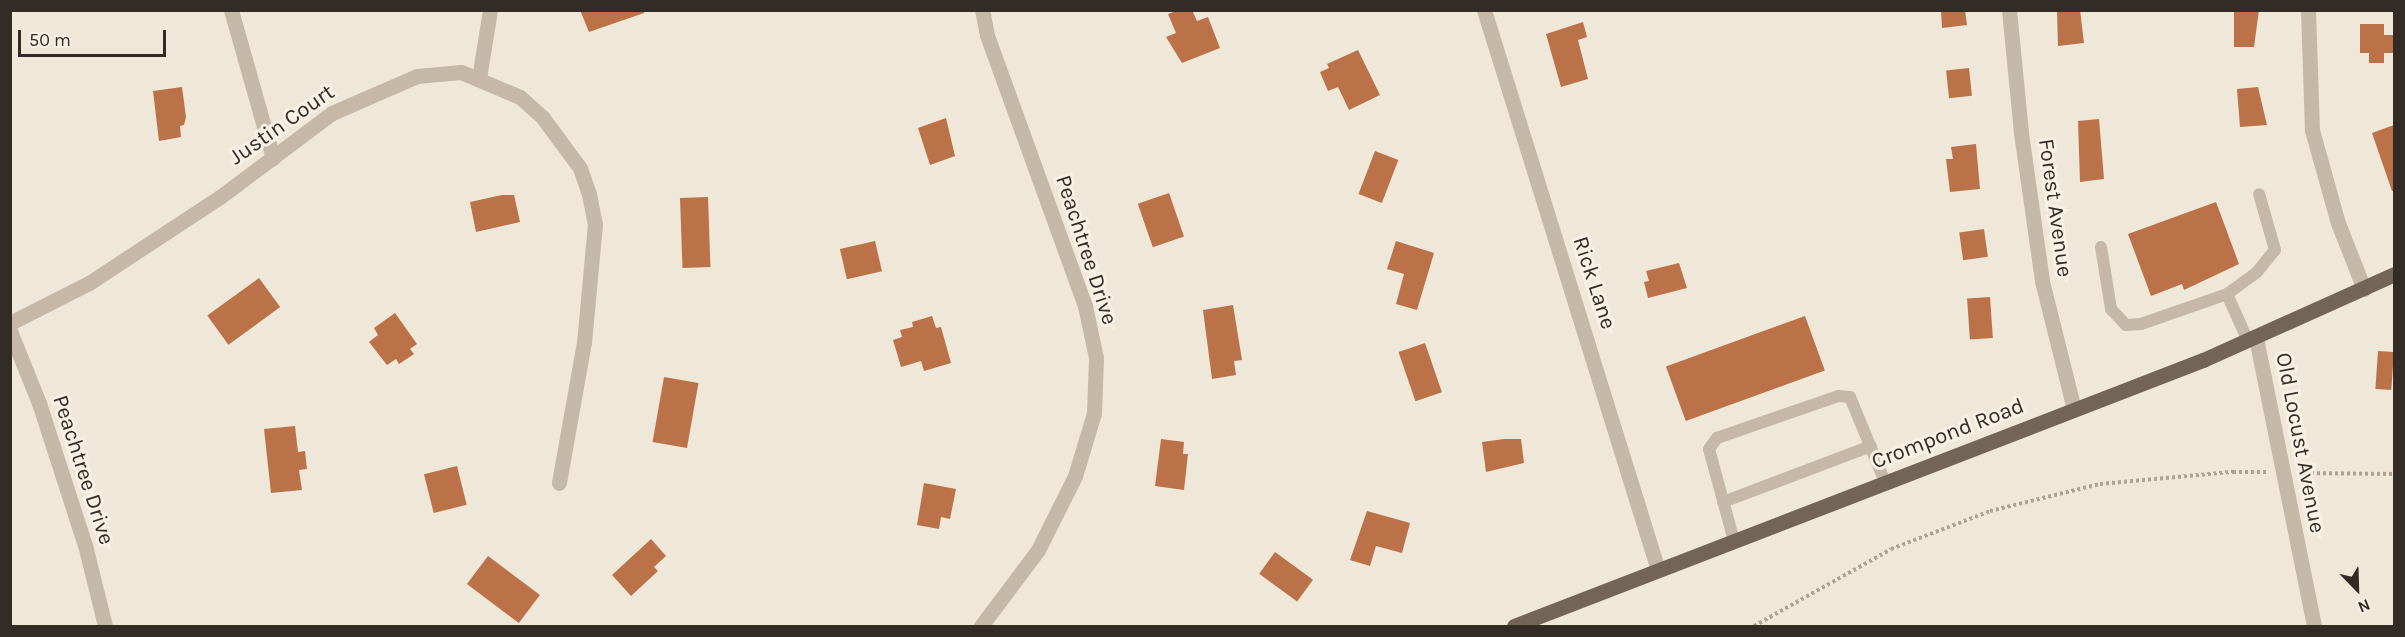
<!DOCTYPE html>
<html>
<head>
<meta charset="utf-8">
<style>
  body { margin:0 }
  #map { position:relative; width:2405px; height:637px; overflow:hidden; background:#efe7d8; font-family:Karla,sans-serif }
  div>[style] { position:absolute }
  .building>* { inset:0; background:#bc7249; transform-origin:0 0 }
  .path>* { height:4px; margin-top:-2px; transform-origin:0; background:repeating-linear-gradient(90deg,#b1a290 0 3px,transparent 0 6px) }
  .service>* { height:12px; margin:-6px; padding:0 6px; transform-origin:6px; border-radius:6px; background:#c5b8a6 }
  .minor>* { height:15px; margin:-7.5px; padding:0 7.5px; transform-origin:7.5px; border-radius:7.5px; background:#c5b8a6 }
  .primary>* { height:15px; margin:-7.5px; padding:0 7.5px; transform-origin:7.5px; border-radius:7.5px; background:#736458 }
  span { translate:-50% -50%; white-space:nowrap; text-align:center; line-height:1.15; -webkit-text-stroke:6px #f7f0e4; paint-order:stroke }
  .street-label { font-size:22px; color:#322b26 }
  .frame { position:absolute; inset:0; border:12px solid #322b26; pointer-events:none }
  .north { position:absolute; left:2327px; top:559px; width:60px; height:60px; -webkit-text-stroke:4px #f7f0e4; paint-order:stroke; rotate:157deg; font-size:16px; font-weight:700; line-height:24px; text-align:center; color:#322b26 }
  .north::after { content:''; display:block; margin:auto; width:21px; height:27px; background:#322b26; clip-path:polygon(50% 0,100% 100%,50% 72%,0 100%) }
  .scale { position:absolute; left:18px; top:30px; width:148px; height:27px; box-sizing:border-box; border:3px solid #322b26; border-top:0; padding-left:8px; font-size:18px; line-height:21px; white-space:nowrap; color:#322b26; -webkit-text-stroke:4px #f7f0e4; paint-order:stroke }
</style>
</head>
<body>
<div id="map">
  <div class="building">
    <div style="clip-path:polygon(580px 10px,644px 10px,644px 13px,589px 32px)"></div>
    <div style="clip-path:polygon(1179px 10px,1192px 10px,1197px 21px,1208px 17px,1220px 48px,1182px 63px,1166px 37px,1176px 33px,1168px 14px)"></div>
    <div style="clip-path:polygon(1941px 10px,1965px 10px,1967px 25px,1942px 28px)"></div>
    <div style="clip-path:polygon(2057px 10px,2080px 10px,2084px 43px,2058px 46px)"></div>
    <div style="clip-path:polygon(2234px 10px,2259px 10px,2254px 47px,2234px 47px)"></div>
    <div style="clip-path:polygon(1583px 22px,1587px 37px,1578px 40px,1588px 79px,1561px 87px,1546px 34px)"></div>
    <div style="clip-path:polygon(2360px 24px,2384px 24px,2384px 35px,2394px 35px,2394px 53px,2384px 53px,2384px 63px,2369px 63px,2369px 53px,2360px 53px)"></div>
    <div style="clip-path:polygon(1358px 50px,1380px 95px,1349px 110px,1338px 87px,1328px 91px,1320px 72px,1329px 68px,1327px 64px)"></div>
    <div style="left:1969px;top:68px;width:28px;height:23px;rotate:84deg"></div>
    <div style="clip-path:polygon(182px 87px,186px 117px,184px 125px,180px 126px,181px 137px,159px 141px,153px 91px)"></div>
    <div style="clip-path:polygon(2258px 87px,2267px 125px,2240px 127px,2237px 89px)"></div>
    <div style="clip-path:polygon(946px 118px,955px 156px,930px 165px,918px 128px)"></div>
    <div style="clip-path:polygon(2099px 119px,2104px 179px,2080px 182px,2078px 121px)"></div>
    <div style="clip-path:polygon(2394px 125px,2394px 191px,2392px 191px,2372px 133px)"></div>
    <div style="clip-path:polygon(1976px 144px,1980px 189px,1950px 192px,1946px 159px,1953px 159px,1951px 147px)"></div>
    <div style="left:1375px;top:151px;width:25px;height:46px;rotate:21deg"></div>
    <div style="left:1169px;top:193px;width:46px;height:33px;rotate:71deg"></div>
    <div style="clip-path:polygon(502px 195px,514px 195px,520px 222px,476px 232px,470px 202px)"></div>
    <div style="left:708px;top:197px;width:70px;height:28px;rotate:88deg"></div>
    <div style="clip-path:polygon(2216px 202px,2239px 264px,2184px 290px,2182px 284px,2151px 296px,2128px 234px)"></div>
    <div style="left:1984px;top:229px;width:28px;height:25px;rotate:82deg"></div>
    <div style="left:875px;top:241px;width:31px;height:36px;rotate:77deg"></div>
    <div style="clip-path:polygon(1396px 241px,1434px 253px,1417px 310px,1396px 304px,1404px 274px,1387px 269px)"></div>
    <div style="clip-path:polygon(1679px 263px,1687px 288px,1648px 298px,1644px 282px,1649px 281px,1646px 271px)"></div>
    <div style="left:259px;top:278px;width:36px;height:64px;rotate:54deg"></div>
    <div style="left:1990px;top:297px;width:41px;height:23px;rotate:86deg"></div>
    <div style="clip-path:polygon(1233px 305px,1242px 360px,1234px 361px,1236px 375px,1212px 379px,1203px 310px)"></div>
    <div style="clip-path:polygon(395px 313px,417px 344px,410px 349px,414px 354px,399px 364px,396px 359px,387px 365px,369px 342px,378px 335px,374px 328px)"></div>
    <div style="clip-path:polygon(932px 316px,936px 328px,941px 327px,951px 363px,924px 371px,921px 361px,901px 367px,893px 340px,902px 337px,900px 330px,913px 327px,912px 322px)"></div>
    <div style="left:1805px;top:316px;width:58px;height:148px;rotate:70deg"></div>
    <div style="left:1425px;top:343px;width:52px;height:28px;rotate:71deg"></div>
    <div style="left:2378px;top:351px;width:16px;height:38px;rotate:4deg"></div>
    <div style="left:664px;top:377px;width:35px;height:66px;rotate:10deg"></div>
    <div style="clip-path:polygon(295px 426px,298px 452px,305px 451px,307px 469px,299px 470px,302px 490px,271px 493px,264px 429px)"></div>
    <div style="clip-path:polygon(1161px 439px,1184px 442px,1183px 454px,1188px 454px,1184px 490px,1155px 486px)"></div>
    <div style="clip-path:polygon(1504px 439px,1521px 439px,1524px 463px,1486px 472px,1482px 442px)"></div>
    <div style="left:457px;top:466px;width:40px;height:34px;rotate:76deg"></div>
    <div style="clip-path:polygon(924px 483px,956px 489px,950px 519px,941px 517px,939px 529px,917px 525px)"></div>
    <div style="clip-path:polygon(1367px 511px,1410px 523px,1402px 553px,1376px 546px,1370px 566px,1350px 560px)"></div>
    <div style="clip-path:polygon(651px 539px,666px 556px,654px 567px,658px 571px,631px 596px,612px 575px)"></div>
    <div style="left:1275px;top:552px;width:47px;height:27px;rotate:36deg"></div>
    <div style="left:488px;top:556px;width:65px;height:35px;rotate:37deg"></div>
  </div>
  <div class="path">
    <div style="left:2299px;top:473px;width:95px;rotate:0.6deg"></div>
    <div style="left:1754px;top:626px;width:157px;rotate:-29.3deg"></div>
    <div style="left:1891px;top:549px;width:106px;rotate:-21deg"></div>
    <div style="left:1990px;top:511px;width:113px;rotate:-13.8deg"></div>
    <div style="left:2100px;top:484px;width:134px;rotate:-5.2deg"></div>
    <div style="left:2233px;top:472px;width:35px"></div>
  </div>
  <div class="service">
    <div style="left:2101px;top:247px;width:63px;rotate:80.8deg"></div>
    <div style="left:2111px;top:309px;width:22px;rotate:47deg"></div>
    <div style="left:2126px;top:325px;width:15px;rotate:-4deg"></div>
    <div style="left:2141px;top:324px;width:91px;rotate:-19.2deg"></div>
    <div style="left:2248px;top:341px;width:51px;rotate:-114.1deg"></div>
    <div style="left:2227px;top:294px;width:37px;rotate:-36deg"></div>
    <div style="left:2257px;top:272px;width:28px;rotate:-51deg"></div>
    <div style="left:2275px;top:250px;width:58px;rotate:-105.9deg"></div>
    <div style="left:1723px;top:502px;width:158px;rotate:-20.7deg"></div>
    <div style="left:1734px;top:541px;width:95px;rotate:-105.2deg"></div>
    <div style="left:1709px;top:449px;width:14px;rotate:-54deg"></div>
    <div style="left:1717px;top:438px;width:128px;rotate:-19.1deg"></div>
    <div style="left:1838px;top:396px;width:12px;rotate:5deg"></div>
    <div style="left:1850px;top:397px;width:92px;rotate:67.6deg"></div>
  </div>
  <div class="minor">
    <div style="left:231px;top:10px;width:154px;rotate:74.2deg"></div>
    <div style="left:1484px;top:10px;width:586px;rotate:72.74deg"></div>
    <div style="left:2009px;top:10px;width:124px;rotate:84.4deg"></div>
    <div style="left:2021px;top:133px;width:149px;rotate:81.9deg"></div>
    <div style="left:2042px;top:281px;width:132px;rotate:76deg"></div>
    <div style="left:2308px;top:10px;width:120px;rotate:88.1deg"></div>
    <div style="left:2312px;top:130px;width:97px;rotate:74.4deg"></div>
    <div style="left:2338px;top:223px;width:71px;rotate:68.5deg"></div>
    <div style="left:479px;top:78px;width:69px;rotate:-80.8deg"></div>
    <div style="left:10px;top:323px;width:89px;rotate:-26.9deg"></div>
    <div style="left:89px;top:283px;width:157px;rotate:-33.3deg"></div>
    <div style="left:220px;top:197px;width:140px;rotate:-36.9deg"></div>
    <div style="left:332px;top:113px;width:93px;rotate:-23.5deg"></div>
    <div style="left:417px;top:76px;width:44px;rotate:-5.2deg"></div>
    <div style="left:461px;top:72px;width:64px;rotate:23deg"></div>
    <div style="left:520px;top:97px;width:31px;rotate:42deg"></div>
    <div style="left:543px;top:118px;width:62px;rotate:53.5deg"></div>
    <div style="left:580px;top:168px;width:28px;rotate:71deg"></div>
    <div style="left:589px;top:194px;width:31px;rotate:79deg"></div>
    <div style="left:595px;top:224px;width:119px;rotate:95.3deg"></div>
    <div style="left:584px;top:342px;width:143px;rotate:100.1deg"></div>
    <div style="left:10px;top:331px;width:78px;rotate:68.1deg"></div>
    <div style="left:39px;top:403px;width:149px;rotate:72.1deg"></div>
    <div style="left:85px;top:545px;width:83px;rotate:76.1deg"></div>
    <div style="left:2256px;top:338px;width:294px;rotate:78.6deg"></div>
    <div style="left:981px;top:626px;width:95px;rotate:-53.1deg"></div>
    <div style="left:1038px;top:550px;width:83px;rotate:-63.4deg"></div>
    <div style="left:1075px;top:476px;width:66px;rotate:-73.2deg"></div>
    <div style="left:1094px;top:413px;width:55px;rotate:-87.9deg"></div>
    <div style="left:1096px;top:358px;width:53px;rotate:-101.9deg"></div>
    <div style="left:1085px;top:306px;width:288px;rotate:-109.9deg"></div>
    <div style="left:987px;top:35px;width:25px;rotate:-101deg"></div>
  </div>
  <div class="primary">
    <div style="left:1514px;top:626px;width:739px;rotate:-21.11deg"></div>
    <div style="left:2203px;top:360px;width:209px;rotate:-24.2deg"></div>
  </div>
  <div class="street-label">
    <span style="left:282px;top:125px;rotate:-35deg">Justin Court</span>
    <span style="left:2055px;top:208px;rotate:82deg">Forest Avenue</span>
    <span style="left:1086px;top:250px;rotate:72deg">Peachtree Drive</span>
    <span style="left:1594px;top:283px;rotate:72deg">Rick Lane</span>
    <span style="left:1948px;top:434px;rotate:-21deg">Crompond Road</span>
    <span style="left:2300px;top:443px;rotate:79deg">Old Locust Avenue</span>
    <span style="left:83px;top:470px;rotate:72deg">Peachtree Drive</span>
  </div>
  <div class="frame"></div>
  <div class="north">N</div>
  <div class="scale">50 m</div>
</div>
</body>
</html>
